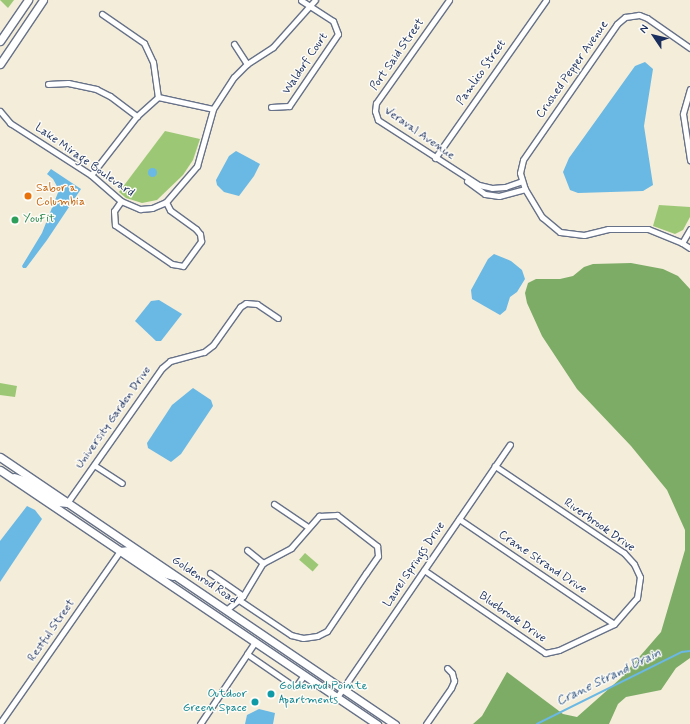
<!DOCTYPE html>
<html>
<head>
<meta charset="utf-8">
<style>
  body { margin:0 }
  #map { position:relative; width:690px; height:724px; overflow:hidden; background:#f4edda; font-family:Mynerve,sans-serif }
  div>[style] { position:absolute }
  .green>* { inset:0; background:#9cc875; transform-origin:0 0 }
  .forest>* { inset:0; background:#7dac66 }
  .water>* { inset:0; background:#6ab8e4 }
  .round { border-radius:50% }
  .stream>* { height:1.5px; margin:-0.75px; padding:0 0.75px; transform-origin:0.75px; border-radius:0.75px; background:#6ab8e4 }
  .roads { filter:drop-shadow(1px 0 #677289) drop-shadow(-1px 0 #677289) drop-shadow(0 1px #677289) drop-shadow(0 -1px #677289) }
  .minor>* { height:5px; margin:-2.5px; padding:0 2.5px; transform-origin:2.5px; border-radius:2.5px; background:#fff }
  .secondary>* { height:7px; margin:-3.5px; padding:0 3.5px; transform-origin:3.5px; border-radius:3.5px; background:#fff }
  .dots>* { width:11px; height:11px; translate:-50% -50%; box-sizing:border-box; border:2px solid #fdfcf7; border-radius:50% }
  span { translate:-50% -50%; white-space:nowrap; text-align:center; line-height:1.15; -webkit-text-stroke:3px #fdfcf7; paint-order:stroke }
  .street-label { font-size:12px; color:#1b2f5e }
  .food-label { font-size:12px; color:#c56008 }
  .left { translate:0 -50%; text-align:left }
  .leisure-label { font-size:12px; color:#27864d }
  .culture-label { font-size:12px; color:#0d838f }
  .right { translate:-100% -50%; text-align:right }
  .water-label { font-size:13px; color:#335886; font-style:italic }
  .north { position:absolute; left:634px; top:16px; width:40px; height:40px; -webkit-text-stroke:3px #fdfcf7; paint-order:stroke; rotate:305deg; font-size:11px; font-weight:700; line-height:16px; text-align:center; color:#1b2f5e }
  .north::after { content:''; display:block; margin:auto; width:14px; height:18px; background:#1b2f5e; clip-path:polygon(50% 0,100% 100%,50% 72%,0 100%) }
</style>
</head>
<body>
<div id="map">
  <div class="green">
    <div style="clip-path:polygon(0 0,14px 0,8px 8px)"></div>
    <div style="clip-path:polygon(165px 131px,200px 139px,193px 160px,183px 175px,157px 200px,142px 203px,126px 198px,119px 192px)"></div>
    <div style="clip-path:polygon(659px 205px,690px 207px,690px 217px,683px 230px,675px 234px,653px 226px)"></div>
    <div style="clip-path:polygon(0 383px,17px 386px,15px 397px,0 395px)"></div>
    <div style="left:305px;top:553px;width:18px;height:9px;rotate:41deg"></div>
  </div>
  <div class="forest">
    <div style="clip-path:polygon(631px 263px,663px 269px,678px 276px,690px 289px,690px 658px,676px 668px,661px 690px,626px 697px,618px 704px,609px 724px,473px 724px,482px 716px,507px 672px,563px 714px,577px 717px,621px 678px,661px 632px,685px 550px,685px 530px,667px 490px,631px 446px,577px 389px,542px 336px,527px 303px,525px 293px,528px 283px,536px 279px,560px 279px,573px 276px,584px 267px,593px 264px)"></div>
  </div>
  <div class="water">
    <div style="clip-path:polygon(645px 62px,653px 69px,644px 126px,653px 185px,643px 191px,578px 193px,570px 190px,563px 172px,569px 158px,635px 66px)"></div>
    <div style="clip-path:polygon(236px 151px,260px 164px,254px 176px,239px 196px,224px 192px,217px 185px,216px 180px,229px 156px)"></div>
    <div class="round" style="left:147.5px;top:167.5px;width:9px;height:9px"></div>
    <div style="clip-path:polygon(51px 169px,81px 189px,47px 240px,26px 268px,23px 268px,22px 266px,42px 233px,59px 190px,53px 179px,47px 174px)"></div>
    <div style="clip-path:polygon(494px 254px,511px 261px,522px 270px,525px 279px,517px 292px,510px 297px,506px 310px,500px 315px,472px 299px,471px 290px,488px 259px)"></div>
    <div style="clip-path:polygon(159px 300px,182px 314px,161px 341px,156px 341px,135px 321px,151px 301px)"></div>
    <div style="clip-path:polygon(193px 388px,211px 400px,213px 406px,181px 454px,171px 462px,148px 448px,147px 443px,172px 405px)"></div>
    <div style="clip-path:polygon(27px 506px,35px 510px,42px 519px,0 582px,0 541px)"></div>
    <div style="clip-path:polygon(259px 709px,275px 713px,273px 724px,245px 724px,247px 715px)"></div>
  </div>
  <div class="stream">
    <div style="left:537px;top:724px;width:162px;rotate:-26.4deg"></div>
    <div style="left:682px;top:652px;width:8px;rotate:-7deg"></div>
  </div>
  <div class="roads">
    <div class="minor">
      <div style="left:449px;top:0;width:126px;rotate:125.3deg"></div>
      <div style="left:376px;top:103px;width:8px;rotate:97deg"></div>
      <div style="left:375px;top:111px;width:9px;rotate:72deg"></div>
      <div style="left:378px;top:120px;width:120px;rotate:32.8deg"></div>
      <div style="left:479px;top:185px;width:13px;rotate:13deg"></div>
      <div style="left:492px;top:188px;width:13px;rotate:-4deg"></div>
      <div style="left:505px;top:187px;width:18px;rotate:-19deg"></div>
      <div style="left:102px;top:14px;width:51px;rotate:34.6deg"></div>
      <div style="left:144px;top:43px;width:21px;rotate:65deg"></div>
      <div style="left:153px;top:62px;width:35px;rotate:82deg"></div>
      <div style="left:234px;top:44px;width:24px;rotate:57deg"></div>
      <div style="left:690px;top:48px;width:52px;rotate:-145.1deg"></div>
      <div style="left:647px;top:18px;width:9px;rotate:-159deg"></div>
      <div style="left:639px;top:15px;width:14px;rotate:172deg"></div>
      <div style="left:625px;top:17px;width:11px;rotate:139deg"></div>
      <div style="left:617px;top:24px;width:165px;rotate:124.7deg"></div>
      <div style="left:523px;top:160px;width:13px;rotate:103deg"></div>
      <div style="left:520px;top:173px;width:17px;rotate:73deg"></div>
      <div style="left:525px;top:189px;width:33px;rotate:59deg"></div>
      <div style="left:542px;top:217px;width:23px;rotate:40deg"></div>
      <div style="left:560px;top:232px;width:24px;rotate:7deg"></div>
      <div style="left:584px;top:235px;width:25px;rotate:-14deg"></div>
      <div style="left:608px;top:229px;width:40px"></div>
      <div style="left:648px;top:229px;width:37px;rotate:22deg"></div>
      <div style="left:682px;top:243px;width:9px;rotate:32deg"></div>
      <div style="left:48px;top:84px;width:20px;rotate:-3deg"></div>
      <div style="left:68px;top:83px;width:29px;rotate:12deg"></div>
      <div style="left:96px;top:89px;width:16px;rotate:27deg"></div>
      <div style="left:110px;top:96px;width:34px;rotate:37deg"></div>
      <div style="left:690px;top:89px;width:26px;rotate:106deg"></div>
      <div style="left:683px;top:114px;width:47px;rotate:81.3deg"></div>
      <div style="left:271px;top:107px;width:18px;rotate:-3deg"></div>
      <div style="left:289px;top:106px;width:87px;rotate:-55.8deg"></div>
      <div style="left:338px;top:34px;width:14px;rotate:-111deg"></div>
      <div style="left:333px;top:21px;width:38px;rotate:-147deg"></div>
      <div style="left:0;top:111px;width:16px;rotate:50deg"></div>
      <div style="left:10px;top:123px;width:96px;rotate:32.7deg"></div>
      <div style="left:91px;top:175px;width:40px;rotate:41deg"></div>
      <div style="left:121px;top:201px;width:21px;rotate:23deg"></div>
      <div style="left:140px;top:209px;width:12px;rotate:-5deg"></div>
      <div style="left:152px;top:208px;width:15px;rotate:-23deg"></div>
      <div style="left:166px;top:202px;width:48px;rotate:-49.3deg"></div>
      <div style="left:197px;top:166px;width:59px;rotate:-74.3deg"></div>
      <div style="left:213px;top:109px;width:38px;rotate:-57deg"></div>
      <div style="left:234px;top:77px;width:18px;rotate:-45deg"></div>
      <div style="left:247px;top:64px;width:31px;rotate:-33deg"></div>
      <div style="left:273px;top:47px;width:63px;rotate:-48.2deg"></div>
      <div style="left:435px;top:158px;width:193px;rotate:-54.9deg"></div>
      <div style="left:91px;top:175px;width:75px;rotate:-52.1deg"></div>
      <div style="left:137px;top:116px;width:28px;rotate:-42deg"></div>
      <div style="left:158px;top:97px;width:56px;rotate:12.3deg"></div>
      <div style="left:467px;top:181px;width:22px;rotate:36deg"></div>
      <div style="left:485px;top:194px;width:14px;rotate:8deg"></div>
      <div style="left:499px;top:196px;width:27px;rotate:-15deg"></div>
      <div style="left:121px;top:201px;width:12px;rotate:125deg"></div>
      <div style="left:114px;top:211px;width:14px;rotate:86deg"></div>
      <div style="left:115px;top:225px;width:69px;rotate:34.4deg"></div>
      <div style="left:172px;top:264px;width:11px;rotate:10deg"></div>
      <div style="left:183px;top:266px;width:31px;rotate:-54deg"></div>
      <div style="left:201px;top:241px;width:7px;rotate:-98deg"></div>
      <div style="left:200px;top:234px;width:6px;rotate:-129deg"></div>
      <div style="left:196px;top:229px;width:32px;rotate:-144deg"></div>
      <div style="left:170px;top:210px;width:9px;rotate:-117deg"></div>
      <div style="left:682px;top:243px;width:16px;rotate:-60deg"></div>
      <div style="left:94px;top:465px;width:33px;rotate:33deg"></div>
      <div style="left:67px;top:503px;width:165px;rotate:-54.9deg"></div>
      <div style="left:162px;top:368px;width:11px;rotate:-41deg"></div>
      <div style="left:170px;top:361px;width:35px;rotate:-15deg"></div>
      <div style="left:204px;top:352px;width:11px;rotate:-38deg"></div>
      <div style="left:213px;top:345px;width:47px;rotate:-54.6deg"></div>
      <div style="left:240px;top:307px;width:7px;rotate:-34deg"></div>
      <div style="left:246px;top:303px;width:11px;rotate:5deg"></div>
      <div style="left:257px;top:304px;width:25px;rotate:34deg"></div>
      <div style="left:274px;top:504px;width:41px;rotate:34.1deg"></div>
      <div style="left:459px;top:519px;width:187px;rotate:34.1deg"></div>
      <div style="left:247px;top:550px;width:21px;rotate:39deg"></div>
      <div style="left:424px;top:570px;width:147px;rotate:34.4deg"></div>
      <div style="left:545px;top:653px;width:14px;rotate:-12deg"></div>
      <div style="left:559px;top:650px;width:61px;rotate:-25.3deg"></div>
      <div style="left:614px;top:624px;width:35px;rotate:-49deg"></div>
      <div style="left:637px;top:598px;width:21px;rotate:-82deg"></div>
      <div style="left:640px;top:577px;width:14px;rotate:-115deg"></div>
      <div style="left:634px;top:564px;width:15px;rotate:-132deg"></div>
      <div style="left:624px;top:553px;width:156px;rotate:-146deg"></div>
      <div style="left:210px;top:573px;width:40px;rotate:34.9deg"></div>
      <div style="left:226px;top:610px;width:22px;rotate:-39deg"></div>
      <div style="left:243px;top:596px;width:39px;rotate:-59deg"></div>
      <div style="left:263px;top:563px;width:32px;rotate:-28deg"></div>
      <div style="left:291px;top:548px;width:43px;rotate:-48.8deg"></div>
      <div style="left:319px;top:516px;width:18px;rotate:-3deg"></div>
      <div style="left:337px;top:515px;width:51px;rotate:37.8deg"></div>
      <div style="left:377px;top:546px;width:10px;rotate:84deg"></div>
      <div style="left:378px;top:556px;width:21px;rotate:125deg"></div>
      <div style="left:366px;top:573px;width:70px;rotate:123.9deg"></div>
      <div style="left:327px;top:631px;width:11px;rotate:153deg"></div>
      <div style="left:317px;top:636px;width:14px;rotate:172deg"></div>
      <div style="left:303px;top:638px;width:12px;rotate:-166deg"></div>
      <div style="left:291px;top:635px;width:63px;rotate:-146.1deg"></div>
      <div style="left:255px;top:642px;width:14px;rotate:124deg"></div>
      <div style="left:247px;top:654px;width:55px;rotate:34.6deg"></div>
      <div style="left:292px;top:685px;width:5px"></div>
      <div style="left:297px;top:685px;width:12px;rotate:-55deg"></div>
      <div style="left:337px;top:697px;width:306px;rotate:-55.6deg"></div>
      <div style="left:0;top:723px;width:210px;rotate:-55.1deg"></div>
      <div style="left:200px;top:724px;width:84px;rotate:-56.1deg"></div>
      <div style="left:426px;top:724px;width:44px;rotate:-55.2deg"></div>
      <div style="left:451px;top:688px;width:8px;rotate:-67deg"></div>
      <div style="left:454px;top:681px;width:8px;rotate:-104deg"></div>
      <div style="left:452px;top:673px;width:7px;rotate:-135deg"></div>
    </div>
    <div class="secondary">
      <div style="left:0;top:41px;width:50px;rotate:-55.7deg"></div>
      <div style="left:0;top:64px;width:77px;rotate:-56.1deg"></div>
      <div style="left:0;top:457px;width:477px;rotate:34.1deg"></div>
      <div style="left:0;top:470px;width:455px;rotate:34deg"></div>
      <div style="left:14px;top:477px;width:9px;rotate:18deg"></div>
      <div style="left:23px;top:480px;width:41px;rotate:32.2deg"></div>
      <div style="left:58px;top:502px;width:9px;rotate:6deg"></div>
      <div style="left:120px;top:551px;width:9px;rotate:-6deg"></div>
      <div style="left:129px;top:550px;width:41px;rotate:34.1deg"></div>
      <div style="left:163px;top:573px;width:10px;rotate:17deg"></div>
    </div>
  </div>
  <div class="dots">
    <div style="left:28px;top:196px;background:#e8710a"></div>
    <div style="left:15px;top:220px;background:#2e9e5b"></div>
    <div style="left:271px;top:694px;background:#0f9aa8"></div>
    <div style="left:255px;top:702px;background:#0f9aa8"></div>
  </div>
  <div class="street-label">
    <span style="left:398px;top:55px;rotate:-55deg">Port Said Street</span>
    <span style="left:306px;top:64px;rotate:-56deg">Waldorf Court</span>
    <span style="left:573px;top:70px;rotate:-55deg">Crushed Pepper Avenue</span>
    <span style="left:482px;top:73px;rotate:-55deg">Pamlico Street</span>
    <span style="left:419px;top:134px;rotate:35deg">Veraval Avenue</span>
    <span style="left:84px;top:161px;rotate:35deg">Lake Mirage Boulevard</span>
    <span style="left:114px;top:418px;rotate:-55deg">University Garden Drive</span>
    <span style="left:599px;top:526px;rotate:35deg">Riverbrook Drive</span>
    <span style="left:542px;top:563px;rotate:34deg">Crane Strand Drive</span>
    <span style="left:415px;top:565px;rotate:-56deg">Laurel Springs Drive</span>
    <span style="left:204px;top:581px;rotate:34deg">Goldenrod Road</span>
    <span style="left:512px;top:618px;rotate:35deg">Bluebrook Drive</span>
    <span style="left:52px;top:631px;rotate:-55deg">Restful Street</span>
  </div>
  <div class="food-label">
    <span class="left" style="left:36px;top:196px">Sabor a<br>Columbia</span>
  </div>
  <div class="leisure-label">
    <span class="left" style="left:23px;top:220px">YouFit</span>
  </div>
  <div class="culture-label">
    <span class="left" style="left:279px;top:694px">Goldenrod Pointe<br>Apartments</span>
    <span class="right" style="left:247px;top:702px">Outdoor<br>Green Space</span>
  </div>
  <div class="water-label">
    <span style="left:609px;top:678px;rotate:-26deg">Crane Strand Drain</span>
  </div>
  <div class="north">N</div>
</div>
</body>
</html>
